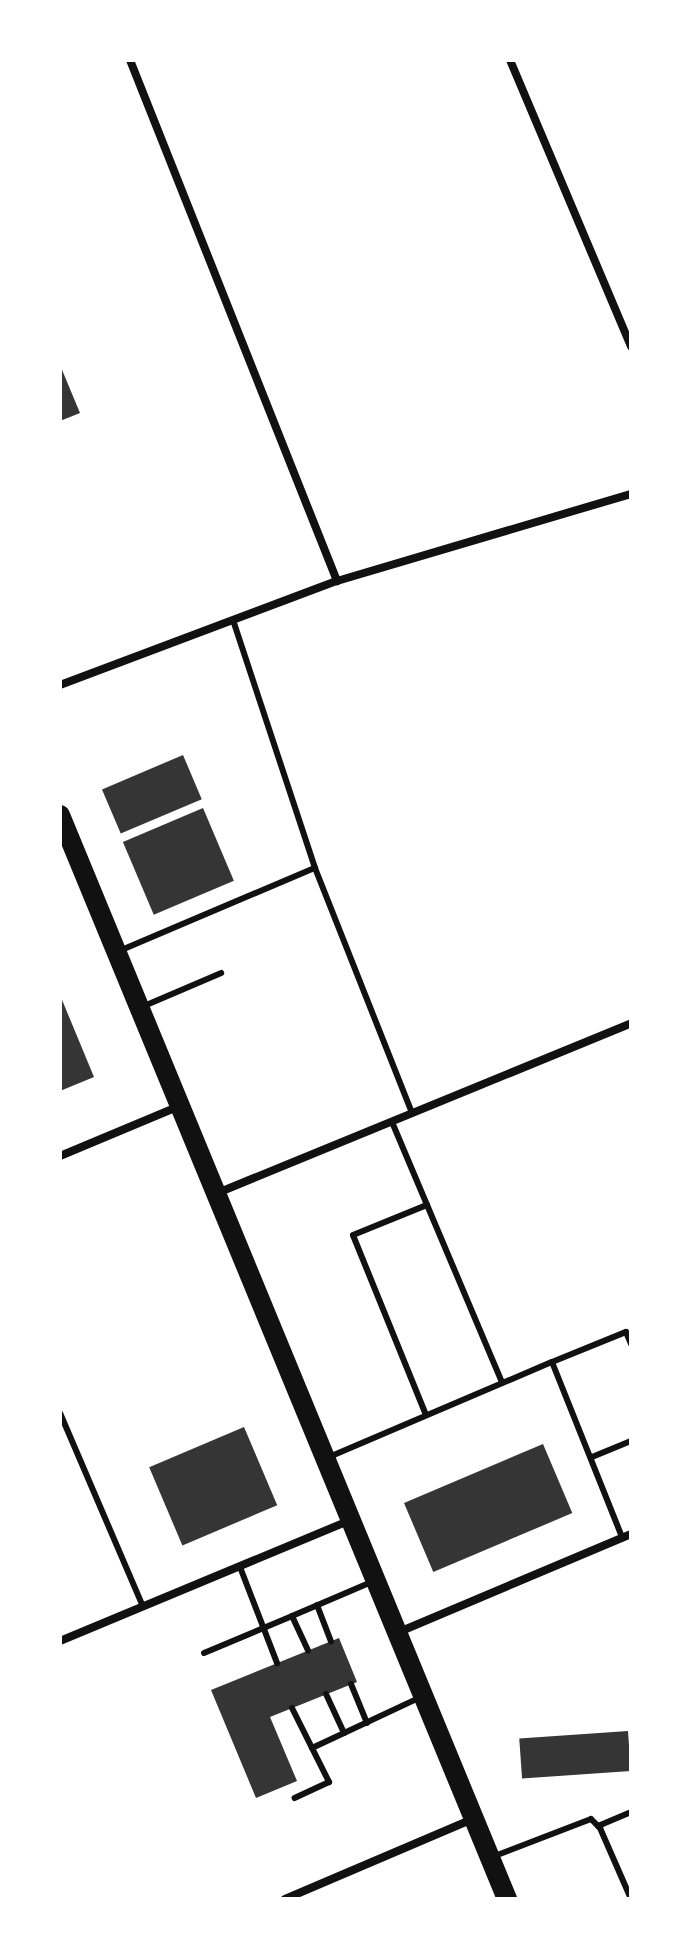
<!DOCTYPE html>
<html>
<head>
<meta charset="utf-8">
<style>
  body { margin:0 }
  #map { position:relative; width:691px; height:1959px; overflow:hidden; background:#fff; font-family:"Sofia Sans Condensed",sans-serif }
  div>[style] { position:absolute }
  .building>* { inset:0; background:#353535; transform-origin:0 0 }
  .service>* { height:6px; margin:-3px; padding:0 3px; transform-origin:3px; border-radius:3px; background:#111 }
  .minor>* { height:8px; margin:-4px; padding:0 4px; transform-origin:4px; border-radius:4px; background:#111 }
  .primary>* { height:20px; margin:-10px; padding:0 10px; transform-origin:10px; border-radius:10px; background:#111 }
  span { translate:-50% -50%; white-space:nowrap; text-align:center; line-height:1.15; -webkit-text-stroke:7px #fff; paint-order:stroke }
  .frame { position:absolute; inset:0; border:62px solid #fff; pointer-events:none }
</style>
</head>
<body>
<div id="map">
  <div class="building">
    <div style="clip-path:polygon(60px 365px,80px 413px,60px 421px)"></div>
    <div style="left:183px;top:755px;width:48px;height:88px;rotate:67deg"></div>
    <div style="left:203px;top:808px;width:79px;height:87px;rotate:67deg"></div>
    <div style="clip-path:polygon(60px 995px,94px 1077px,60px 1091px)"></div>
    <div style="left:244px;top:1427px;width:85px;height:103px;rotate:67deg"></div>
    <div style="left:543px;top:1444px;width:75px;height:151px;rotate:67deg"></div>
    <div style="clip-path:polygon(339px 1638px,357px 1682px,270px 1717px,297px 1781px,256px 1798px,211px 1690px)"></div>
    <div style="left:628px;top:1731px;width:40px;height:109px;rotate:86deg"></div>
  </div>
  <div class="service">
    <div style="left:233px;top:620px;width:261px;rotate:71.7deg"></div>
    <div style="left:119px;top:951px;width:213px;rotate:-23deg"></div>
    <div style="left:315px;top:868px;width:264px;rotate:68.4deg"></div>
    <div style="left:144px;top:1006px;width:84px;rotate:-23.2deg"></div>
    <div style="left:392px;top:1122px;width:283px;rotate:67.1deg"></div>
    <div style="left:552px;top:1362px;width:80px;rotate:-22.1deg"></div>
    <div style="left:626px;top:1332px;width:13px;rotate:67deg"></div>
    <div style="left:60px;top:1413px;width:211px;rotate:66.8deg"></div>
    <div style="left:426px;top:1415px;width:194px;rotate:-112.1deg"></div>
    <div style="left:353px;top:1235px;width:80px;rotate:-22.1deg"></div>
    <div style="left:329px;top:1457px;width:242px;rotate:-23.1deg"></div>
    <div style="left:552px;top:1362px;width:188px;rotate:68.2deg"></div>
    <div style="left:592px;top:1457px;width:42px;rotate:-22.3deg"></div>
    <div style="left:240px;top:1567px;width:103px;rotate:68.9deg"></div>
    <div style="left:317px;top:1605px;width:39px;rotate:69deg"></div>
    <div style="left:292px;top:1616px;width:89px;rotate:-23.1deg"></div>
    <div style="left:204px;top:1653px;width:95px;rotate:-22.8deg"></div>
    <div style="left:292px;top:1616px;width:38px;rotate:65deg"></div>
    <div style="left:351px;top:1684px;width:42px;rotate:67.7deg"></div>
    <div style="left:326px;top:1694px;width:43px;rotate:65.2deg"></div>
    <div style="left:292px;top:1708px;width:83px;rotate:63.4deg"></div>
    <div style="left:329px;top:1782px;width:38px;rotate:155deg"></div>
    <div style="left:312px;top:1748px;width:120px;rotate:-25.1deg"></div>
    <div style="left:598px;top:1826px;width:36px;rotate:-23deg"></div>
    <div style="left:492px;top:1857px;width:106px;rotate:-21deg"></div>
    <div style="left:591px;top:1819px;width:13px;rotate:45deg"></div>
    <div style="left:600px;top:1828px;width:77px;rotate:66.4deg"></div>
  </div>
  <div class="minor">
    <div style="left:130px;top:60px;width:561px;rotate:68.33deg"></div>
    <div style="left:510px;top:60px;width:311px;rotate:67.1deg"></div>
    <div style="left:60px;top:685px;width:296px;rotate:-20.6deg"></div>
    <div style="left:337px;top:581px;width:307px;rotate:-16.5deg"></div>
    <div style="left:60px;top:1156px;width:127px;rotate:-22.7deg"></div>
    <div style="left:215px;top:1194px;width:450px;rotate:-22.3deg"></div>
    <div style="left:399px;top:1632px;width:252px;rotate:-22.9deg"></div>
    <div style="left:60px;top:1641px;width:315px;rotate:-22.6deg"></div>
    <div style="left:285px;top:1899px;width:204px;rotate:-23.1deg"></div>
  </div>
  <div class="primary">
    <div style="left:60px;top:815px;width:1173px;rotate:67.59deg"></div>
  </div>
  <div class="frame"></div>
</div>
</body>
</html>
